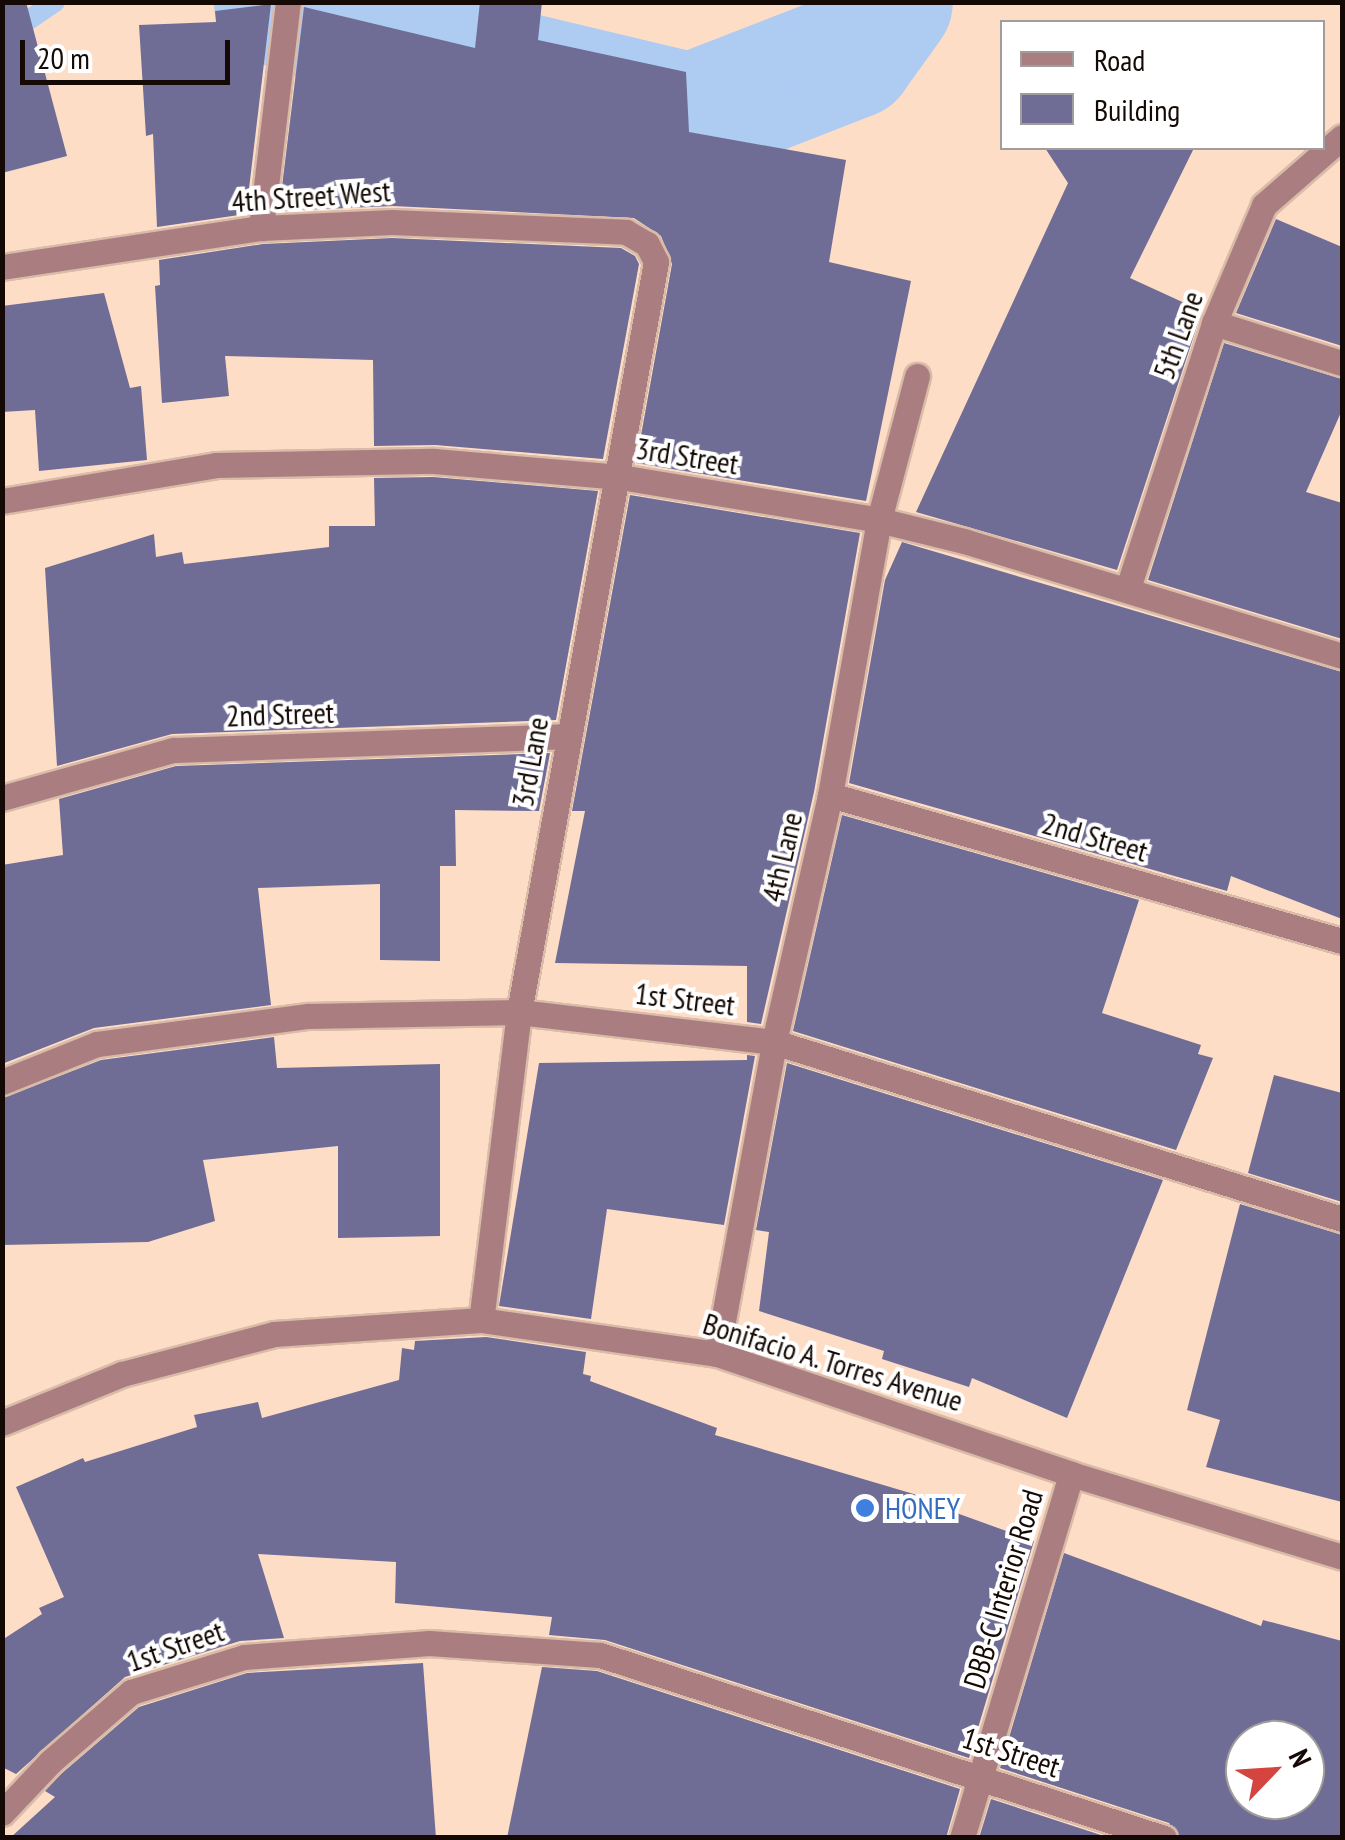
<!DOCTYPE html>
<html>
<head>
<meta charset="utf-8">
<style>
  body { margin:0 }
  #map { position:relative; width:1345px; height:1840px; overflow:hidden; background:#feddc7; font-family:"PT Sans Narrow",sans-serif }
  div>[style] { position:absolute }
  .stream>* { height:20px; margin:-10px; padding:0 10px; transform-origin:10px; border-radius:10px; background:#aecbf2 }
  .river>* { height:128px; margin:-64px; padding:0 64px; transform-origin:64px; border-radius:64px; background:#aecbf2 }
  .building>* { inset:0; background:#6f6d95 }
  .roads { filter:drop-shadow(2px 0 #d9bba8) drop-shadow(-2px 0 #d9bba8) drop-shadow(0 2px #d9bba8) drop-shadow(0 -2px #d9bba8) }
  .minor>* { height:25px; margin:-12.5px; padding:0 12.5px; transform-origin:12.5px; border-radius:12.5px; background:#aa7e81 }
  .tertiary>* { height:25px; margin:-12.5px; padding:0 12.5px; transform-origin:12.5px; border-radius:12.5px; background:#aa7e81 }
  .dots>* { width:28px; height:28px; translate:-50% -50%; box-sizing:border-box; border:5px solid #fff; border-radius:50% }
  span { translate:-50% -50%; white-space:nowrap; text-align:center; line-height:1.15; -webkit-text-stroke:8px #fff; paint-order:stroke }
  .street-label { font-size:30px; color:#140904 }
  .shop-label { font-size:30px; color:#366cbe }
  .left { translate:0 -50%; text-align:left }
  .frame { position:absolute; inset:0; border:5px solid #140904; pointer-events:none }
  .legend { position:absolute; left:1000px; top:20px; width:325px; height:130px; box-sizing:border-box; background:#fff; border:2px solid #a19d9b; margin:0; padding:12px 18px; list-style:none; font-size:30px; color:#140904 }
  .legend li { display:flex; align-items:center; gap:20px; height:50px }
  .legend b { width:50px; border:2px solid #a19d9b }
  .north { position:absolute; left:1225px; top:1720px; width:100px; height:100px; box-sizing:border-box; background:#fff; border:2px solid #a19d9b; border-radius:50%; rotate:65deg; font-size:28px; font-weight:700; line-height:40px; text-align:center; color:#140904 }
  .north::after { content:''; display:block; margin:auto; width:35px; height:45px; background:#d44540; clip-path:polygon(50% 0,100% 100%,50% 72%,0 100%) }
  .scale { position:absolute; left:20px; top:40px; width:210px; height:45px; box-sizing:border-box; border:5px solid #140904; border-top:0; padding-left:12px; font-size:30px; line-height:35px; white-space:nowrap; color:#140904; -webkit-text-stroke:8px #fff; paint-order:stroke }
</style>
</head>
<body>
<div id="map">
  <div class="stream">
    <div style="left:8px;top:34px;width:57px;rotate:-34.2deg"></div>
  </div>
  <div class="river">
    <div style="left:278px;top:2px;width:145px;rotate:19.8deg"></div>
    <div style="left:414px;top:51px;width:286px;rotate:13.4deg"></div>
    <div style="left:692px;top:117px;width:171px;rotate:-21.3deg"></div>
    <div style="left:851px;top:55px;width:65px;rotate:-54.4deg"></div>
  </div>
  <div class="building">
    <div style="clip-path:polygon(2px 2px,26px 2px,67px 156px,2px 173px)"></div>
    <div style="clip-path:polygon(480px 2px,542px 2px,538px 40px,686px 72px,689px 132px,846px 160px,829px 262px,911px 281px,866px 501px,636px 463px,672px 264px,661px 236px,634px 218px,393px 206px,279px 211px,304px 7px,475px 48px)"></div>
    <div style="clip-path:polygon(271px 4px,246px 214px,157px 227px,153px 134px,146px 136px,139px 25px,216px 22px,215px 11px)"></div>
    <div style="clip-path:polygon(1045px 148px,1194px 148px,1130px 278px,1202px 311px,1117px 570px,916px 512px,1068px 183px)"></div>
    <div style="clip-path:polygon(1276px 219px,1342px 247px,1342px 346px,1236px 313px)"></div>
    <div style="clip-path:polygon(392px 238px,621px 248px,635px 256px,639px 264px,603px 459px,435px 445px,374px 446px,373px 360px,225px 356px,229px 396px,162px 403px,155px 286px,160px 285px,159px 260px,263px 244px)"></div>
    <div style="clip-path:polygon(104px 293px,130px 388px,141px 386px,147px 460px,39px 471px,35px 410px,2px 412px,2px 306px)"></div>
    <div style="clip-path:polygon(1224px 343px,1342px 379px,1342px 410px,1306px 492px,1342px 503px,1342px 639px,1148px 580px)"></div>
    <div style="clip-path:polygon(433px 477px,598px 491px,556px 720px,172px 734px,57px 766px,45px 568px,154px 534px,156px 557px,182px 552px,184px 564px,329px 547px,329px 526px,375px 526px,374px 478px)"></div>
    <div style="clip-path:polygon(630px 495px,860px 533px,814px 792px,761px 1024px,747px 1022px,747px 966px,555px 963px,585px 811px,572px 811px)"></div>
    <div style="clip-path:polygon(902px 542px,1342px 672px,1342px 919px,1231px 876px,1227px 891px,849px 783px,885px 580px)"></div>
    <div style="clip-path:polygon(550px 753px,539px 811px,455px 810px,456px 866px,440px 866px,440px 961px,380px 960px,380px 884px,258px 888px,271px 1005px,94px 1028px,2px 1064px,2px 865px,63px 855px,59px 799px,176px 766px)"></div>
    <div style="clip-path:polygon(842px 815px,1139px 900px,1102px 1013px,1201px 1045px,1198px 1054px,1213px 1058px,1176px 1150px,793px 1031px)"></div>
    <div style="clip-path:polygon(274px 1037px,277px 1068px,440px 1064px,440px 1236px,338px 1238px,338px 1146px,203px 1160px,215px 1221px,148px 1242px,2px 1245px,2px 1098px,101px 1060px)"></div>
    <div style="clip-path:polygon(747px 1055px,755px 1056px,724px 1225px,607px 1209px,591px 1319px,499px 1306px,539px 1063px,747px 1060px)"></div>
    <div style="clip-path:polygon(787px 1063px,1163px 1180px,1067px 1418px,972px 1378px,969px 1387px,882px 1359px,884px 1351px,759px 1311px,769px 1232px,756px 1230px)"></div>
    <div style="clip-path:polygon(1274px 1075px,1342px 1093px,1342px 1202px,1248px 1173px)"></div>
    <div style="clip-path:polygon(1240px 1204px,1342px 1235px,1342px 1502px,1206px 1467px,1220px 1420px,1187px 1410px)"></div>
    <div style="clip-path:polygon(486px 1337px,586px 1352px,583px 1374px,591px 1376px,590px 1381px,717px 1428px,715px 1435px,917px 1495px,915px 1498px,1034px 1541px,969px 1758px,605px 1640px,549px 1635px,552px 1617px,395px 1603px,396px 1562px,258px 1554px,284px 1638px,240px 1641px,125px 1677px,16px 1774px,2px 1767px,2px 1640px,42px 1614px,39px 1608px,64px 1597px,16px 1487px,83px 1458px,85px 1462px,197px 1427px,194px 1415px,258px 1402px,262px 1418px,399px 1380px,402px 1348px,414px 1350px,415px 1341px)"></div>
    <div style="clip-path:polygon(evenodd,1064px 1553px,1261px 1626px,1263px 1620px,1342px 1641px,1342px 1838px,1180px 1838px,1169px 1823px,1000px 1768px,1064px 1553px,1245px 1740px,1305px 1740px,1305px 1800px,1245px 1800px,1245px 1740px)"></div>
    <div style="clip-path:polygon(423px 1663px,436px 1838px,10px 1838px,55px 1797px,45px 1791px,61px 1774px,139px 1707px,247px 1673px)"></div>
    <div style="clip-path:polygon(542px 1667px,597px 1671px,960px 1789px,946px 1838px,507px 1838px)"></div>
    <div style="clip-path:polygon(991px 1799px,1110px 1838px,979px 1838px)"></div>
  </div>
  <div class="roads">
    <div class="minor">
      <div style="left:261px;top:228px;width:228px;rotate:-83.2deg"></div>
      <div style="left:2px;top:267px;width:262px;rotate:-8.6deg"></div>
      <div style="left:261px;top:228px;width:131px;rotate:-2.6deg"></div>
      <div style="left:392px;top:222px;width:234px;rotate:2.4deg"></div>
      <div style="left:626px;top:232px;width:24px;rotate:30deg"></div>
      <div style="left:647px;top:244px;width:20px;rotate:63deg"></div>
      <div style="left:656px;top:262px;width:762px;rotate:100.35deg"></div>
      <div style="left:519px;top:1012px;width:310px;rotate:97deg"></div>
      <div style="left:1214px;top:323px;width:134px;rotate:17.4deg"></div>
      <div style="left:2px;top:501px;width:217px;rotate:-9.5deg"></div>
      <div style="left:216px;top:465px;width:218px;rotate:-1.1deg"></div>
      <div style="left:434px;top:461px;width:187px;rotate:4.9deg"></div>
      <div style="left:620px;top:477px;width:263px;rotate:9.4deg"></div>
      <div style="left:879px;top:520px;width:88px;rotate:13.9deg"></div>
      <div style="left:964px;top:541px;width:395px;rotate:16.9deg"></div>
      <div style="left:1128px;top:588px;width:279px;rotate:-72deg"></div>
      <div style="left:1214px;top:323px;width:128px;rotate:-67deg"></div>
      <div style="left:1264px;top:205px;width:103px;rotate:-41.1deg"></div>
      <div style="left:830px;top:795px;width:532px;rotate:15.92deg"></div>
      <div style="left:2px;top:798px;width:178px;rotate:-15.7deg"></div>
      <div style="left:173px;top:750px;width:394px;rotate:-2deg"></div>
      <div style="left:2px;top:1082px;width:102px;rotate:-21.8deg"></div>
      <div style="left:97px;top:1044px;width:213px;rotate:-7.6deg"></div>
      <div style="left:308px;top:1016px;width:211px;rotate:-1.1deg"></div>
      <div style="left:519px;top:1012px;width:257px;rotate:6.7deg"></div>
      <div style="left:774px;top:1042px;width:595px;rotate:17.31deg"></div>
      <div style="left:717px;top:1354px;width:317px;rotate:-79.6deg"></div>
      <div style="left:774px;top:1042px;width:253px;rotate:-77.2deg"></div>
      <div style="left:830px;top:795px;width:279px;rotate:-79.9deg"></div>
      <div style="left:879px;top:520px;width:149px;rotate:-75.2deg"></div>
      <div style="left:2px;top:1813px;width:70px;rotate:-46.7deg"></div>
      <div style="left:50px;top:1762px;width:107px;rotate:-40.8deg"></div>
      <div style="left:131px;top:1692px;width:118px;rotate:-17.2deg"></div>
      <div style="left:244px;top:1657px;width:186px;rotate:-4.3deg"></div>
      <div style="left:429px;top:1643px;width:171px;rotate:4deg"></div>
      <div style="left:600px;top:1655px;width:593px;rotate:17.98deg"></div>
      <div style="left:962px;top:1838px;width:380px;rotate:-73.3deg"></div>
    </div>
    <div class="tertiary">
      <div style="left:2px;top:1423px;width:130px;rotate:-22.2deg"></div>
      <div style="left:122px;top:1374px;width:157px;rotate:-14.7deg"></div>
      <div style="left:274px;top:1334px;width:207px;rotate:-3.9deg"></div>
      <div style="left:481px;top:1320px;width:238px;rotate:8.2deg"></div>
      <div style="left:717px;top:1354px;width:374px;rotate:18.7deg"></div>
      <div style="left:1071px;top:1474px;width:283px;rotate:17deg"></div>
    </div>
  </div>
  <div class="dots">
    <div style="left:865px;top:1508px;background:#3f7fe0"></div>
  </div>
  <div class="street-label">
    <span style="left:311px;top:196px;rotate:-4deg">4th Street West</span>
    <span style="left:1178px;top:335px;rotate:-70deg">5th Lane</span>
    <span style="left:687px;top:456px;rotate:9deg">3rd Street</span>
    <span style="left:280px;top:714px;rotate:-2deg">2nd Street</span>
    <span style="left:530px;top:762px;rotate:-80deg">3rd Lane</span>
    <span style="left:1095px;top:837px;rotate:16deg">2nd Street</span>
    <span style="left:782px;top:857px;rotate:-77deg">4th Lane</span>
    <span style="left:685px;top:999px;rotate:7deg">1st Street</span>
    <span style="left:833px;top:1362px;rotate:17deg">Bonifacio A. Torres Avenue</span>
    <span style="left:1003px;top:1589px;rotate:-73deg">DBB-C Interior Road</span>
    <span style="left:175px;top:1646px;rotate:-19deg">1st Street</span>
    <span style="left:1011px;top:1752px;rotate:18deg">1st Street</span>
  </div>
  <div class="shop-label">
    <span class="left" style="left:885px;top:1508px">HONEY</span>
  </div>
  <div class="frame"></div>
  <ul class="legend">
  <li><b style="height:12px;background:#aa7e81"></b>Road</li>
  <li><b style="height:28px;background:#6f6d95"></b>Building</li>
  </ul>
  <div class="north">N</div>
  <div class="scale">20 m</div>
</div>
</body>
</html>
